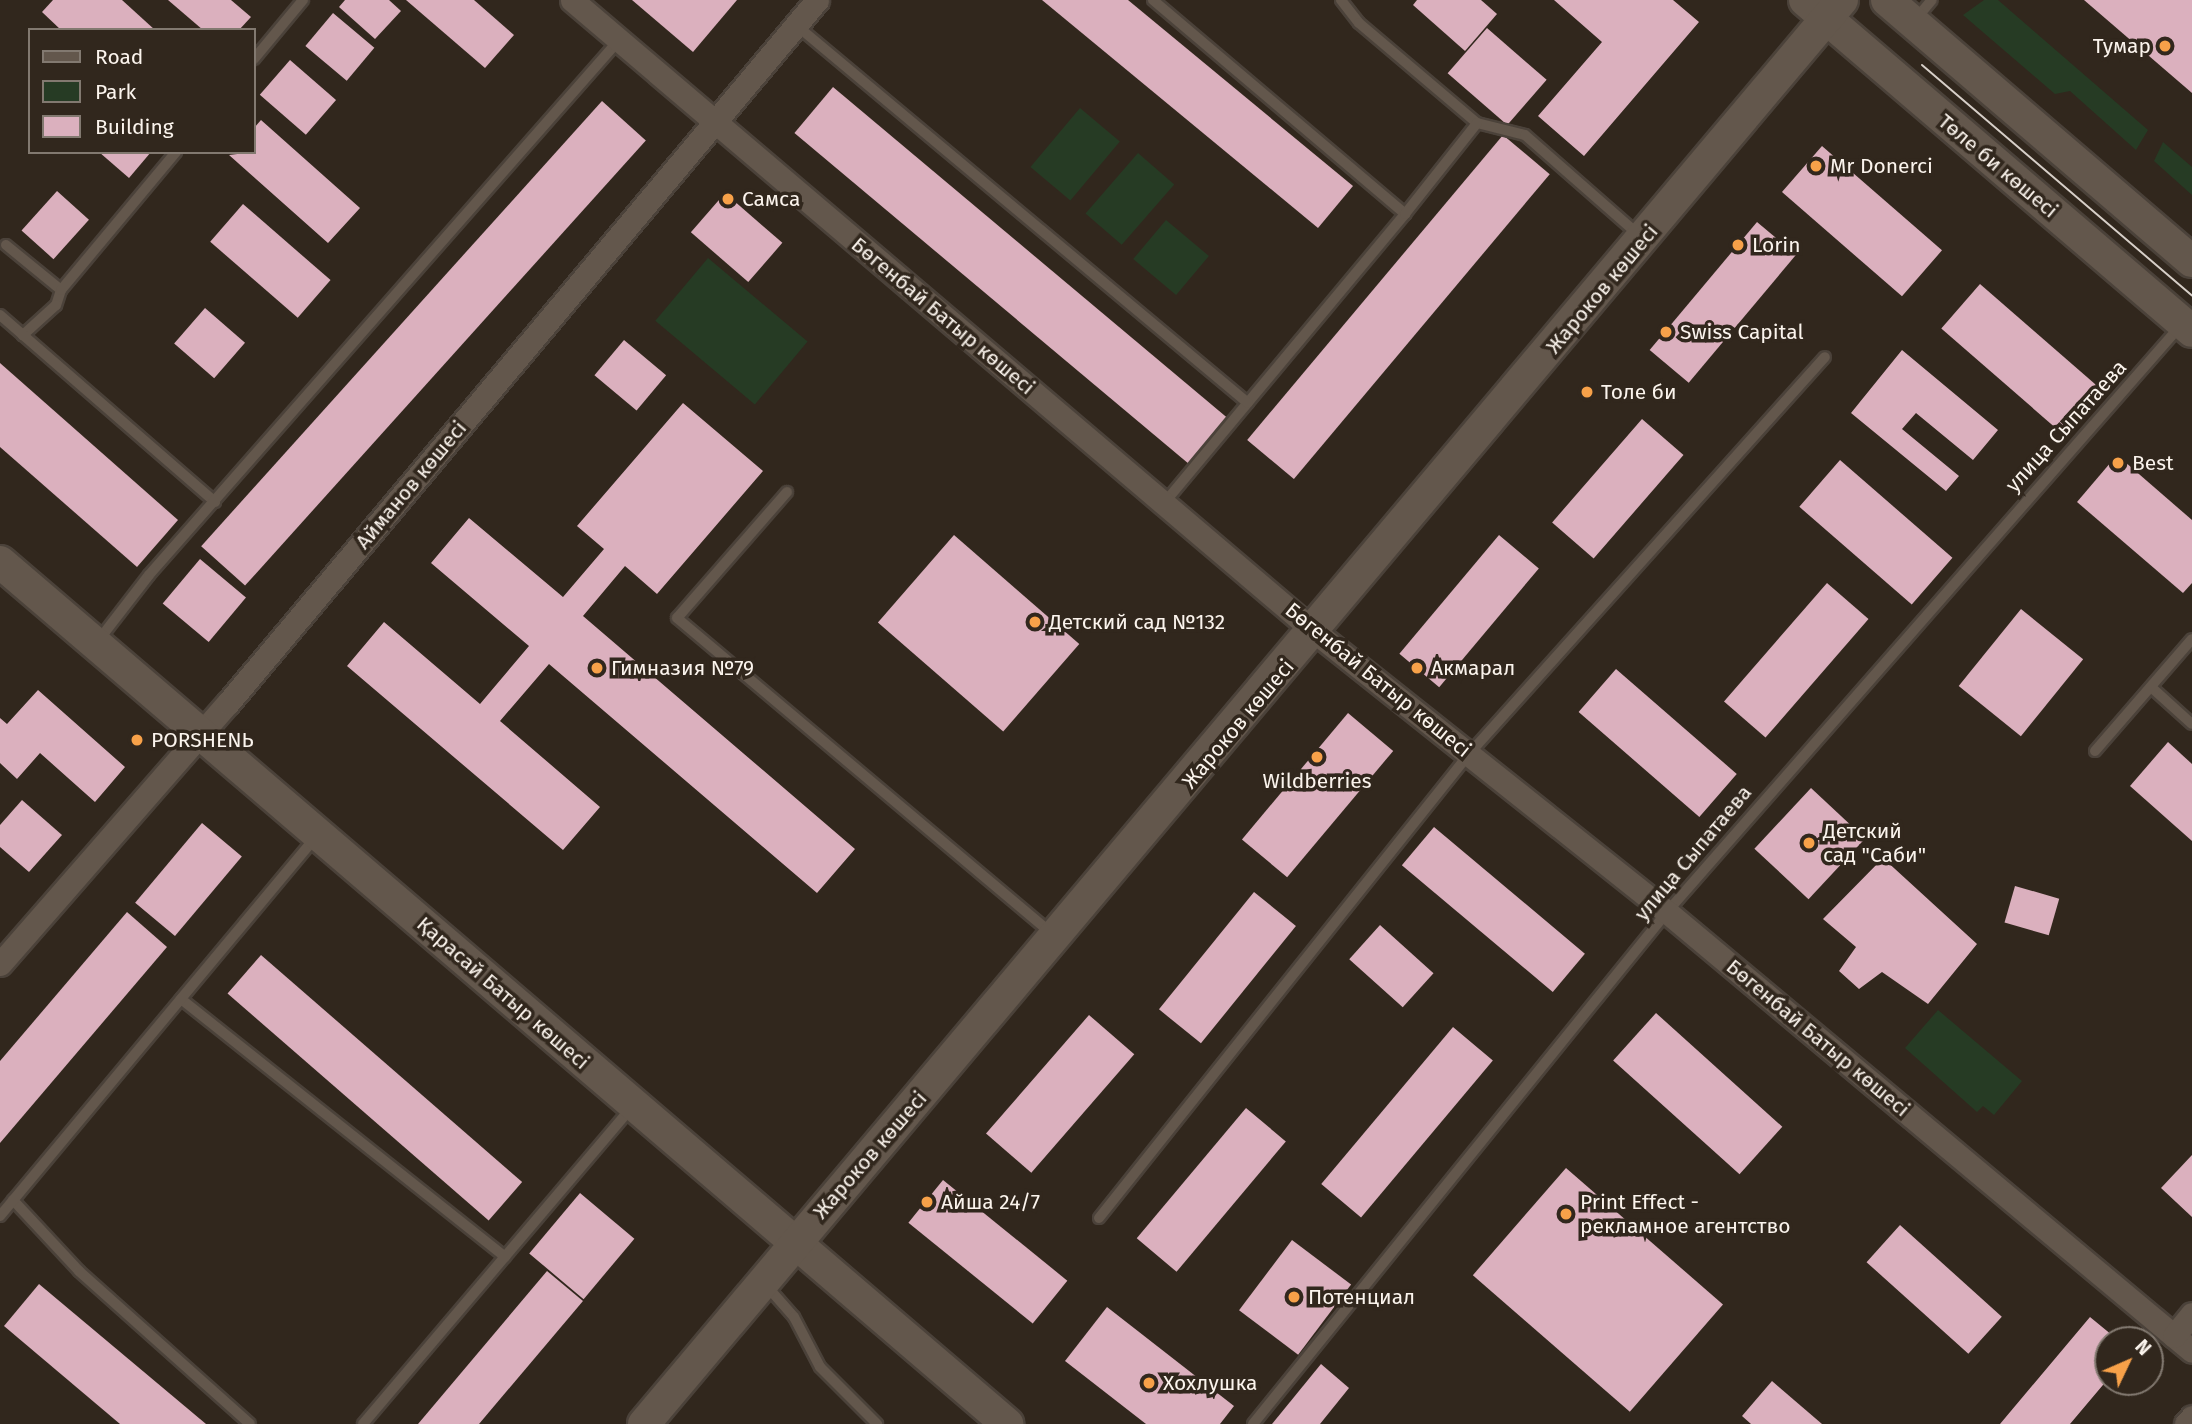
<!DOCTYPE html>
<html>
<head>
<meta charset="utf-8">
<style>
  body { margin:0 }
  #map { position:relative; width:2192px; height:1424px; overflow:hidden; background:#31271d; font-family:"Fira Sans",sans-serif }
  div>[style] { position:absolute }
  .green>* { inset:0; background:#263b24; transform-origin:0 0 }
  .building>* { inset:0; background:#dbb0be; transform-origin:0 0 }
  .roads { filter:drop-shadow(2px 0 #4b423a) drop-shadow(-2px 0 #4b423a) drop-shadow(0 2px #4b423a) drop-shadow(0 -2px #4b423a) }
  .lane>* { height:10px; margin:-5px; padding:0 5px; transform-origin:5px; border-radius:5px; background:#63574c }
  .street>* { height:23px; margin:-11.5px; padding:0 11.5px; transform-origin:11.5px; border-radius:11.5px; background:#63574c }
  .secondary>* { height:32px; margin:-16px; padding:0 16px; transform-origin:16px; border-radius:16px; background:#63574c }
  .tram>* { height:2px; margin:-1px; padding:0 1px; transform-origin:1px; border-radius:1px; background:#d7cfc8 }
  .dots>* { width:19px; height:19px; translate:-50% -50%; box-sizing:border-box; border:4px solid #31271d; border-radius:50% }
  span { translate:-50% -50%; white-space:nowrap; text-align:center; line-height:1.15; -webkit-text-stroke:7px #31271d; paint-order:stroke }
  .poi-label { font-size:21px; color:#fbf4ed }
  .right { translate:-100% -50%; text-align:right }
  .left { translate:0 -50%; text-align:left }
  .street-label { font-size:21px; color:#fbf4ed }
  .legend { position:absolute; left:28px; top:28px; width:228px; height:126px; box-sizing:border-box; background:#31271d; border:2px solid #827970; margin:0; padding:9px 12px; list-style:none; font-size:21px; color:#fbf4ed }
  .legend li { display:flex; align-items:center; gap:14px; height:35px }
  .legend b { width:35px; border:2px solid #827970 }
  .north { position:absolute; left:2094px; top:1326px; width:70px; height:70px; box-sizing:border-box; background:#31271d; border:2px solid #827970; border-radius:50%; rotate:46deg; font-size:19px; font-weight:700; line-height:28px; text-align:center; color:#fbf4ed }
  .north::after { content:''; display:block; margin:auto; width:24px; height:32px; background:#f7a149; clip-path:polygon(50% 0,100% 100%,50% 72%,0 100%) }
</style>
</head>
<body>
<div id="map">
  <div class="green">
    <div style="clip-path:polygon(1984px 0,1998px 0,2148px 130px,2136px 150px,2070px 91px,2055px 94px,1963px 15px)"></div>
    <div style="left:1080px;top:108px;width:52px;height:77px;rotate:40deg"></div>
    <div style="clip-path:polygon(2163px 142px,2192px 167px,2192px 195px,2154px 161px)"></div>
    <div style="left:1138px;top:153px;width:48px;height:80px;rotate:41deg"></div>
    <div style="left:1166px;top:220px;width:56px;height:51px;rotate:40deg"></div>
    <div style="left:708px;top:258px;width:130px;height:82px;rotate:40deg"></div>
    <div style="clip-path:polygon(1938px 1010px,2022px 1081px,1994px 1115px,1983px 1106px,1977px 1112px,1905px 1048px)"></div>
  </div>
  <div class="building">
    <div style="clip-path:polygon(53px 0,122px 0,155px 30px,61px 30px,42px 12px)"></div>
    <div style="clip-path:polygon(168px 0,231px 0,251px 17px,239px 30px,203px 30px)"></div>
    <div style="clip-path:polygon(345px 0,389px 0,401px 11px,375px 39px,339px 7px)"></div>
    <div style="clip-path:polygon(406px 0,474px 0,514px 35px,485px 68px)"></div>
    <div style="clip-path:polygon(632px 0,737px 0,693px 52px)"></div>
    <div style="clip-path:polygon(1042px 0,1128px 0,1353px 186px,1318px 228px)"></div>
    <div style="clip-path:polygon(1417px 0,1481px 0,1497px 14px,1465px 51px,1413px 5px)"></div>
    <div style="clip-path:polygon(1554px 0,1673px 0,1699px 22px,1584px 156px,1538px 116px,1602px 42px)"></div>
    <div style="clip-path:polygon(2084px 0,2192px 0,2192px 93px)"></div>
    <div style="left:333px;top:13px;width:54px;height:43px;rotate:40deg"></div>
    <div style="left:1487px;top:28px;width:79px;height:60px;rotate:41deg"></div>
    <div style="left:290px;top:60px;width:61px;height:46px;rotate:41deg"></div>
    <div style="left:833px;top:87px;width:515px;height:60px;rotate:40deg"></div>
    <div style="left:602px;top:101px;width:59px;height:599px;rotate:42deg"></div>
    <div style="clip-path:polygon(261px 120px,360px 208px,328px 243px,229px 155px,254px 152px,254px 128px)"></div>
    <div style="left:1503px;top:135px;width:61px;height:398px;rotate:40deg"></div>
    <div style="left:1822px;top:146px;width:159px;height:61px;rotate:41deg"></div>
    <div style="clip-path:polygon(99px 152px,151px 152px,129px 178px)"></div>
    <div style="left:57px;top:191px;width:43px;height:53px;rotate:42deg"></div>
    <div style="left:725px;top:193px;width:76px;height:52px;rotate:41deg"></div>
    <div style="left:243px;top:204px;width:116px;height:50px;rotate:41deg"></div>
    <div style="left:1757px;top:222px;width:51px;height:167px;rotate:40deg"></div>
    <div style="left:1980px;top:284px;width:155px;height:59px;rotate:41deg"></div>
    <div style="left:205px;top:308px;width:53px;height:47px;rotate:41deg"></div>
    <div style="left:624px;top:340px;width:55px;height:46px;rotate:40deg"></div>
    <div style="clip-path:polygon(1902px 350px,1998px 430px,1973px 460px,1916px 413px,1902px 429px,1959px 476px,1946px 491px,1851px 413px)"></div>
    <div style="clip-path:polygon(0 363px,178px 520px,137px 567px,0 447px)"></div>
    <div style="clip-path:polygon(683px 403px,763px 471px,657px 594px,625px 566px,583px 616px,855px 849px,817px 893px,549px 664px,500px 721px,600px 807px,563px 850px,347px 666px,384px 622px,480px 704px,529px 646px,431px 563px,469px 518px,563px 597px,604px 549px,577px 526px)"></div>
    <div style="left:1642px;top:419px;width:55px;height:137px;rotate:41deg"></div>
    <div style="clip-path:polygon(2117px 455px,2192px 520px,2192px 583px,2183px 593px,2077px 502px)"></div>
    <div style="left:1840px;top:460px;width:149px;height:62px;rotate:41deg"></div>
    <div style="left:954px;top:535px;width:166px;height:116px;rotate:41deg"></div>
    <div style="left:1499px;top:535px;width:52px;height:155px;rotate:40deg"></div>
    <div style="left:200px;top:559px;width:60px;height:58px;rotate:40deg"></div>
    <div style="left:1827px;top:583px;width:55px;height:157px;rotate:41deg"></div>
    <div style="left:2021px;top:609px;width:80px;height:99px;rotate:39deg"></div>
    <div style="left:1616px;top:669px;width:160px;height:57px;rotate:41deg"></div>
    <div style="clip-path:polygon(38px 690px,125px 767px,95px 802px,40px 753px,17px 779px,0 763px,0 718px,7px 724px)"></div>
    <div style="left:1348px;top:713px;width:59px;height:165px;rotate:40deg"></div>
    <div style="clip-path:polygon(2168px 742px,2192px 764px,2192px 841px,2130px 786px)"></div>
    <div style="left:1811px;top:788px;width:74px;height:83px;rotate:43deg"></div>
    <div style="clip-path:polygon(22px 800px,62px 835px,29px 872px,0 847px,0 825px)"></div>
    <div style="left:202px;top:823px;width:52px;height:104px;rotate:40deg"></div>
    <div style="left:1434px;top:827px;width:197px;height:50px;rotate:40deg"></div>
    <div style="clip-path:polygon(1883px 858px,1977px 944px,1928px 1004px,1882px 972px,1859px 989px,1839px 971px,1856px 947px,1823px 919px)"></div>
    <div style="left:2015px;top:886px;width:46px;height:38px;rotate:16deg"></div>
    <div style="left:1254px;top:892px;width:54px;height:151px;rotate:39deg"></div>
    <div style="clip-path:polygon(127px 912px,167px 947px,0 1143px,0 1061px)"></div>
    <div style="left:1380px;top:925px;width:72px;height:46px;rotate:42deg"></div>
    <div style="left:261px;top:955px;width:346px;height:51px;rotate:41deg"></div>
    <div style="left:1656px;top:1013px;width:170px;height:64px;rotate:42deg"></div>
    <div style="left:1089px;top:1015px;width:60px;height:157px;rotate:41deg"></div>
    <div style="left:1453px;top:1027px;width:52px;height:205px;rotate:40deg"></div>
    <div style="left:1246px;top:1108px;width:52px;height:170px;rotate:40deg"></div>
    <div style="clip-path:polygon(2192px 1155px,2192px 1217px,2161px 1188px)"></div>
    <div style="left:1566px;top:1168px;width:208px;height:142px;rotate:41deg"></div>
    <div style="left:943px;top:1180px;width:160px;height:55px;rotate:39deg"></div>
    <div style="left:580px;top:1193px;width:71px;height:79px;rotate:40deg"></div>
    <div style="left:1900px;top:1225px;width:137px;height:50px;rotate:42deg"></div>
    <div style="left:1292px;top:1240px;width:74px;height:88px;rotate:37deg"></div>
    <div style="clip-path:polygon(547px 1271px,583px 1301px,479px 1424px,418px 1424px)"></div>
    <div style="clip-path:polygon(39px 1284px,206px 1424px,120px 1424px,4px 1326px)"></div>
    <div style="clip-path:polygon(1107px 1307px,1234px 1406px,1220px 1424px,1146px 1424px,1065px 1361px)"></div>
    <div style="clip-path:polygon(2090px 1317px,2118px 1340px,2108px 1340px,2108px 1379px,2070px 1424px,2000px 1424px)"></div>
    <div style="clip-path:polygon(1321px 1364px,1349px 1388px,1320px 1424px,1272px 1424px)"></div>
    <div style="clip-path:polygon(1772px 1381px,1822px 1424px,1751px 1424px,1742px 1416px)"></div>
  </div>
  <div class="roads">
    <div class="lane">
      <div style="left:1153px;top:0;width:331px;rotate:40.3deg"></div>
      <div style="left:1405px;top:214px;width:376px;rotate:129.8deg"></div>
      <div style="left:1341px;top:0;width:29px;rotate:52deg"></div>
      <div style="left:1359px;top:23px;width:155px;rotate:40.3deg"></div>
      <div style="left:1477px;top:123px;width:49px;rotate:14deg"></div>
      <div style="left:1525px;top:135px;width:152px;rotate:41.3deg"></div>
      <div style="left:1915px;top:20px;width:26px;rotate:-50deg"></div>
      <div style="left:796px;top:25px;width:589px;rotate:39.91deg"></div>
      <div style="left:254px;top:59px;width:77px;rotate:-50.3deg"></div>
      <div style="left:1405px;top:214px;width:116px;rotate:-51.6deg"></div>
      <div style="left:6px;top:245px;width:71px;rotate:39.3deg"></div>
      <div style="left:61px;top:290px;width:16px;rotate:108deg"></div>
      <div style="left:56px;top:305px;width:45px;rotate:137.7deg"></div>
      <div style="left:61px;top:290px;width:180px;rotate:-50.2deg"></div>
      <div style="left:0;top:315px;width:285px;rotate:41deg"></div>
      <div style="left:787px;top:492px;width:167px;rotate:131.1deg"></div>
      <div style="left:677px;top:618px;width:489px;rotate:40.1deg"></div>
      <div style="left:98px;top:641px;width:83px;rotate:-52.3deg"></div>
      <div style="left:149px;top:575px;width:712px;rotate:-48.7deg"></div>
      <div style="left:2151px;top:687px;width:55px;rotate:42.1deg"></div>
      <div style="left:2095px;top:751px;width:148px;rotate:-49.1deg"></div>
      <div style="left:181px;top:999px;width:414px;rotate:38.5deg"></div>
      <div style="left:13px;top:1200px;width:97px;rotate:47.1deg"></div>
      <div style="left:79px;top:1271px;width:229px;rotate:41.8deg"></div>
      <div style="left:0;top:1216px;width:493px;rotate:-50.2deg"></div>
      <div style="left:1099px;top:1218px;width:593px;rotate:-51.43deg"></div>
      <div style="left:1469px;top:754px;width:533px;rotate:-48.12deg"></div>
      <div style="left:765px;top:1284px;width:44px;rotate:48.7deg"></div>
      <div style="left:794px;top:1317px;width:56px;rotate:62.5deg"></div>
      <div style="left:820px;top:1367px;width:81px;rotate:45deg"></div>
      <div style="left:363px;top:1424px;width:417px;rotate:-49.7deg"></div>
      <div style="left:1253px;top:1424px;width:658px;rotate:-51.04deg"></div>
      <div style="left:1667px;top:912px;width:780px;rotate:-48.79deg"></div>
    </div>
    <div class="street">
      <div style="left:572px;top:0;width:975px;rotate:40.38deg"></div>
      <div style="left:1315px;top:632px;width:450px;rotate:38.5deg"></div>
      <div style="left:1667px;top:912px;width:684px;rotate:39.9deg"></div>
      <div style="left:0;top:964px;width:347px;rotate:-48.9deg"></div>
      <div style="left:228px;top:703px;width:917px;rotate:-50.04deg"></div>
      <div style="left:2174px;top:1336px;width:28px;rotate:-51deg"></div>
      <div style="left:2186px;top:1424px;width:9px;rotate:-49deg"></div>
    </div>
    <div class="secondary">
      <div style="left:1805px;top:0;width:509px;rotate:40.54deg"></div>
      <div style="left:1887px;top:0;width:401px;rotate:40.6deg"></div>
      <div style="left:0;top:562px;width:1326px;rotate:40.56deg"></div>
      <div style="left:644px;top:1424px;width:1861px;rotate:-49.93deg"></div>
    </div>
  </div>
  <div class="tram">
    <div style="left:1922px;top:65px;width:355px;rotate:40.5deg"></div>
  </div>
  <div class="dots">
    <div style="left:2165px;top:46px;background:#f7a149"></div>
    <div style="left:1816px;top:166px;background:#f7a149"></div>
    <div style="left:728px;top:199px;background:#f7a149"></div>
    <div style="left:1738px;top:245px;background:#f7a149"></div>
    <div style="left:1666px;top:332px;background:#f7a149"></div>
    <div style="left:1587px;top:392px;background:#f7a149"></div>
    <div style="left:2118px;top:463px;background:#f7a149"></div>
    <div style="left:1035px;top:622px;background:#f7a149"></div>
    <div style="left:597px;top:668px;background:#f7a149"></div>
    <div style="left:1417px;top:668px;background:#f7a149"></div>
    <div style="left:137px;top:740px;background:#f7a149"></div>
    <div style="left:1317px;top:757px;background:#f7a149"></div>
    <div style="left:1809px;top:843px;background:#f7a149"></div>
    <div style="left:927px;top:1202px;background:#f7a149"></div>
    <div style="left:1566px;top:1214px;background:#f7a149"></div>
    <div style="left:1294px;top:1297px;background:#f7a149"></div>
    <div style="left:1149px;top:1383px;background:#f7a149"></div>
  </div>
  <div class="poi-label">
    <span class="right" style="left:2151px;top:46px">Тумар</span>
    <span class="left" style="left:1830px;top:166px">Mr Donerci</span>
    <span class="left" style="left:742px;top:199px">Самса</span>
    <span class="left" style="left:1752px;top:245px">Lorin</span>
    <span class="left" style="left:1680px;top:332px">Swiss Capital</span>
    <span class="left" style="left:1601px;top:392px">Толе би</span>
    <span class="left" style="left:2132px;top:463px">Best</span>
    <span class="left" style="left:1049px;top:622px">Детский сад №132</span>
    <span class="left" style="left:611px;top:668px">Гимназия №79</span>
    <span class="left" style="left:1431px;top:668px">Акмарал</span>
    <span class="left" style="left:151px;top:740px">PORSHENЬ</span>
    <span style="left:1317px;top:781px">Wildberries</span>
    <span class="left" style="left:1823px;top:843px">Детский<br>сад "Саби"</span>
    <span class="left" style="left:941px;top:1202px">Айша 24/7</span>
    <span class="left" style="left:1580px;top:1214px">Print Effect -<br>рекламное агентство</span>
    <span class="left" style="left:1308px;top:1297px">Потенциал</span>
    <span class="left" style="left:1163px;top:1383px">Хохлушка</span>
  </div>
  <div class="street-label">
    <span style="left:1998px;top:166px;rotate:40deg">Төле би көшесі</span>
    <span style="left:1602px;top:289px;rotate:-50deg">Жароков көшесі</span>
    <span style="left:943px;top:316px;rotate:40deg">Бөгенбай Батыр көшесі</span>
    <span style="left:2066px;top:426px;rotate:-48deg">улица Сыпатаева</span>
    <span style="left:411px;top:485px;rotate:-50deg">Айманов көшесі</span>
    <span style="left:1378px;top:680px;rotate:39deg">Бөгенбай Батыр көшесі</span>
    <span style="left:1238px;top:724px;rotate:-50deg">Жароков көшесі</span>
    <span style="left:1693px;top:853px;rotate:-50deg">улица Сыпатаева</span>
    <span style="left:503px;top:993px;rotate:41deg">Қарасай Батыр көшесі</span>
    <span style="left:1818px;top:1038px;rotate:40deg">Бөгенбай Батыр көшесі</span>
    <span style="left:870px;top:1155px;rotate:-49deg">Жароков көшесі</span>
  </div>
  <ul class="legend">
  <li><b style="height:9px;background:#63574c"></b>Road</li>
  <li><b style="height:19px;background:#263b24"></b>Park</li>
  <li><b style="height:19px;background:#dbb0be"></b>Building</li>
  </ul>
  <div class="north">N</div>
</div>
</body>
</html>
